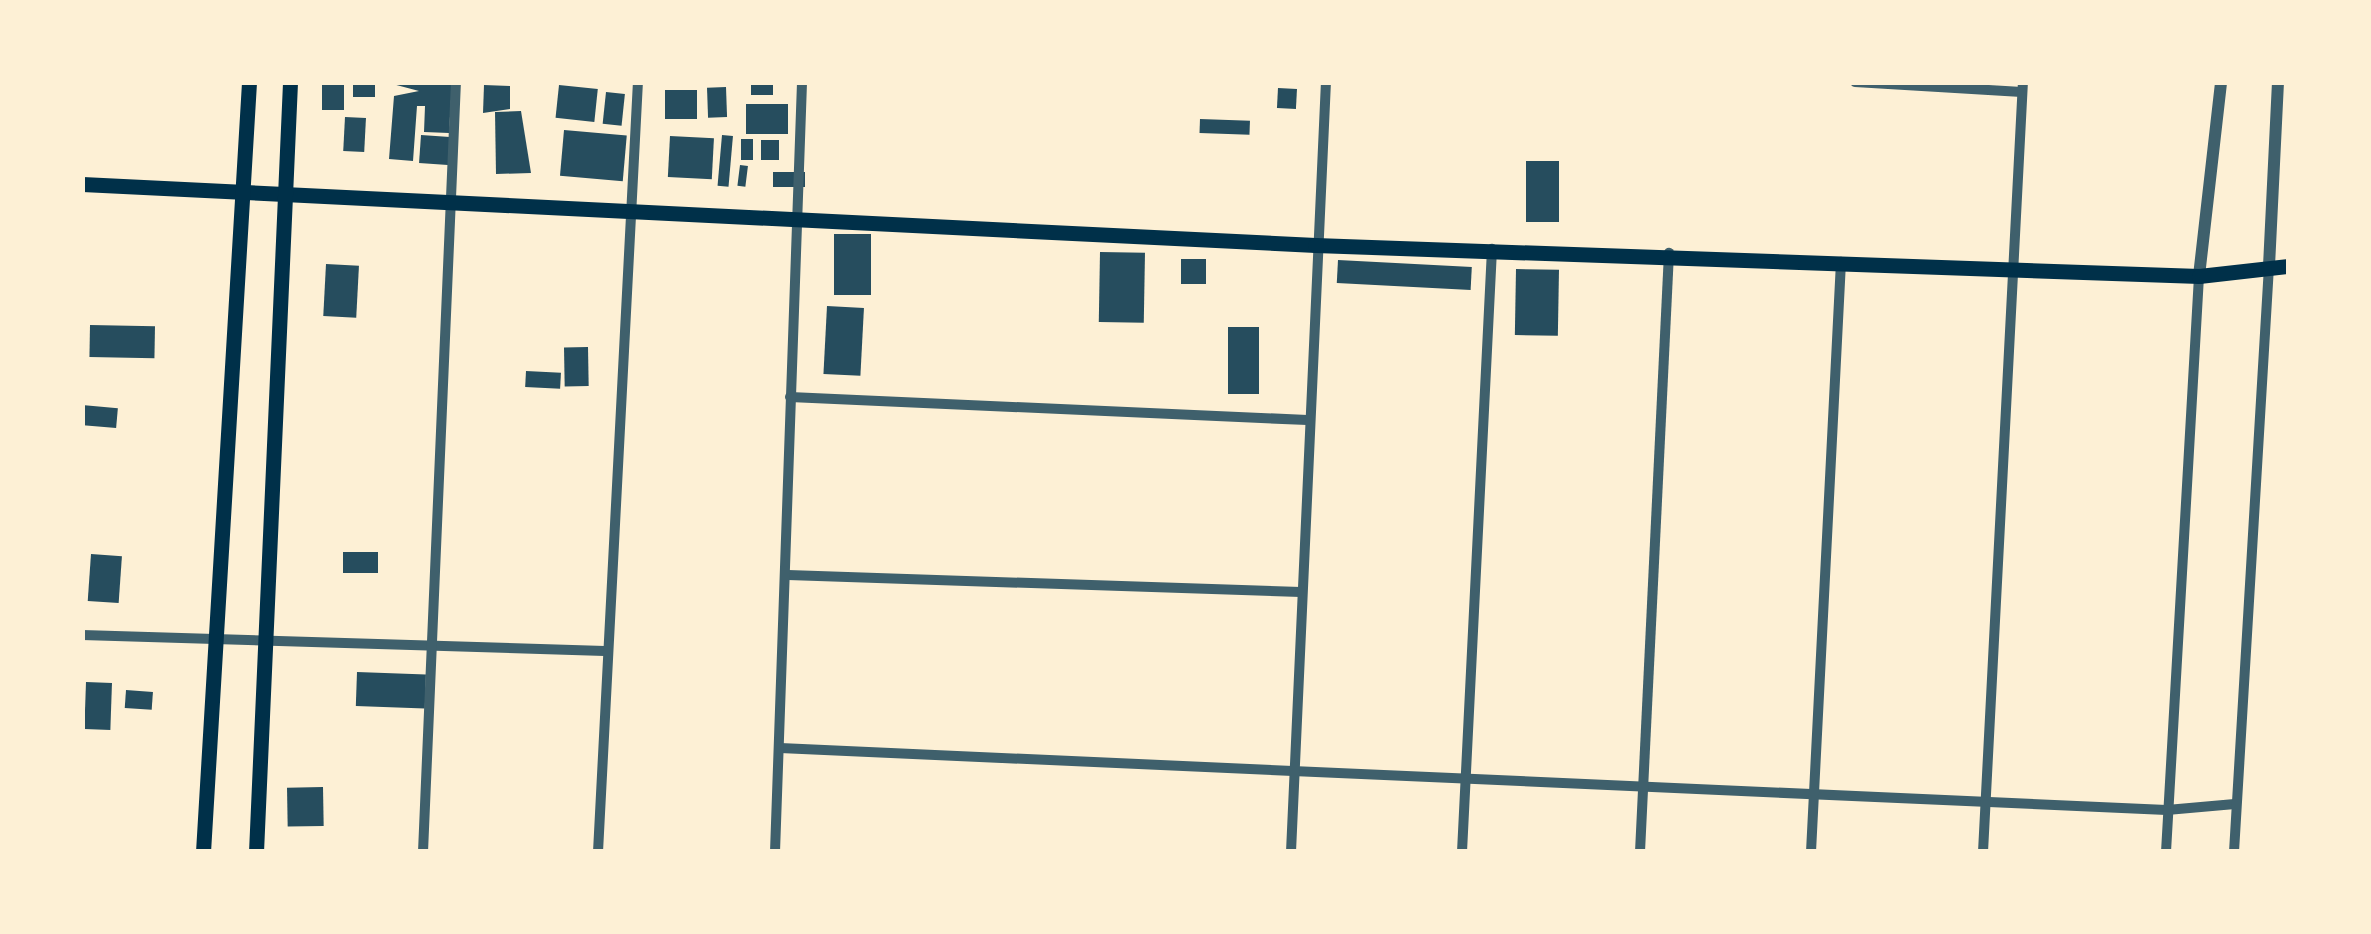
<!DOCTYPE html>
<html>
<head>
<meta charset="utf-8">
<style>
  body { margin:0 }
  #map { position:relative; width:2371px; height:934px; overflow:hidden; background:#fdf0d5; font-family:"Golos Text",sans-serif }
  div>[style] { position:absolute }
  .building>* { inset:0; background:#264d5e; transform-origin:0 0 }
  .minor>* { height:10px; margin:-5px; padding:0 5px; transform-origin:5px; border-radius:5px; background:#3f606c }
  .tertiary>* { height:12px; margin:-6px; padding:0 6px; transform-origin:6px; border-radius:6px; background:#3f606c }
  .secondary>* { height:15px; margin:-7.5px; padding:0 7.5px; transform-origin:7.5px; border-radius:7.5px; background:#003049 }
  span { translate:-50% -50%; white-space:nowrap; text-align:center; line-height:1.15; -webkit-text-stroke:10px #fdf0d5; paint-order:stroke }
  .frame { position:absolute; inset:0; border:85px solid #fdf0d5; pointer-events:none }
</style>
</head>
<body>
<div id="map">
  <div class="building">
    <div style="left:322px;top:82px;width:22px;height:28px"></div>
    <div style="left:353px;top:82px;width:22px;height:15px"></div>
    <div style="clip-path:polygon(385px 82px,452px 82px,449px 133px,424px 132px,425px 106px,417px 106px,413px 161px,389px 159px,394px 96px,419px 91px)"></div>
    <div style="left:751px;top:82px;width:22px;height:13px"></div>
    <div style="clip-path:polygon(484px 85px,510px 86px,510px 109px,483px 113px)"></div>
    <div style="left:559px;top:85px;width:39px;height:33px;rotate:6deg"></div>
    <div style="left:726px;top:87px;width:30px;height:19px;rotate:88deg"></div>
    <div style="left:1278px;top:88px;width:19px;height:20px;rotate:3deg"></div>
    <div style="left:665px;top:90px;width:32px;height:29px"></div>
    <div style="left:606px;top:92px;width:19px;height:32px;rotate:6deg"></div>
    <div style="left:746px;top:104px;width:42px;height:30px"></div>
    <div style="clip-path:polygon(521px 111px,531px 173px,496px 174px,495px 112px)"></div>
    <div style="left:345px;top:117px;width:21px;height:34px;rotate:3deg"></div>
    <div style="left:1200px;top:119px;width:50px;height:14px;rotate:2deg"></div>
    <div style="left:564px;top:130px;width:63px;height:46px;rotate:5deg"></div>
    <div style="left:421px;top:135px;width:29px;height:28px;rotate:4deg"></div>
    <div style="left:722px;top:135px;width:11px;height:51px;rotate:5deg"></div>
    <div style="left:670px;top:136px;width:44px;height:41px;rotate:3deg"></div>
    <div style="left:741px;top:139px;width:12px;height:21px"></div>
    <div style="left:761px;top:140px;width:18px;height:20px"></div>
    <div style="left:1526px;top:161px;width:33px;height:61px"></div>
    <div style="left:740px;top:165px;width:8px;height:21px;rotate:7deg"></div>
    <div style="left:773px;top:172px;width:32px;height:15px"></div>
    <div style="left:834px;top:234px;width:37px;height:61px"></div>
    <div style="left:1100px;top:252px;width:45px;height:70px;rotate:1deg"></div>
    <div style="left:1181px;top:259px;width:25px;height:25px"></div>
    <div style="left:1338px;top:260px;width:134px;height:23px;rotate:3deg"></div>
    <div style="left:326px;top:264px;width:33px;height:52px;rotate:3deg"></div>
    <div style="left:1516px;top:269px;width:43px;height:66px;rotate:1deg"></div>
    <div style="left:827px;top:306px;width:37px;height:68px;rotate:3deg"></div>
    <div style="left:90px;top:325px;width:65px;height:32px;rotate:1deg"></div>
    <div style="left:1228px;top:327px;width:31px;height:67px"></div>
    <div style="left:588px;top:347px;width:39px;height:24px;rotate:89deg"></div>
    <div style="left:526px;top:371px;width:35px;height:16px;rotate:3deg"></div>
    <div style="left:82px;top:405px;width:36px;height:20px;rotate:5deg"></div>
    <div style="left:343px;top:552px;width:35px;height:21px"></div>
    <div style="left:91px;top:554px;width:31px;height:47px;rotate:4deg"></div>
    <div style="left:357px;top:672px;width:69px;height:34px;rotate:2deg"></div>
    <div style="left:86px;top:682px;width:26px;height:47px;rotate:2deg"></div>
    <div style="left:126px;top:690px;width:27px;height:18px;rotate:4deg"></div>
    <div style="left:323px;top:787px;width:39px;height:36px;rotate:89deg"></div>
  </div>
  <div class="minor">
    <div style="left:1855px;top:82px;width:167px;rotate:3.4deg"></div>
    <div style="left:790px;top:397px;width:518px;rotate:2.55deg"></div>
    <div style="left:788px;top:575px;width:513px;rotate:1.9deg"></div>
    <div style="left:82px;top:635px;width:523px;rotate:1.75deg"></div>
    <div style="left:780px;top:748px;width:1388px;rotate:2.56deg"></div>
    <div style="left:2167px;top:810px;width:68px;rotate:-5deg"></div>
    <div style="left:423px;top:852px;width:771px;rotate:-87.55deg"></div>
    <div style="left:598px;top:852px;width:771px;rotate:-87.03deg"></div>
    <div style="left:775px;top:852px;width:770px;rotate:-87.99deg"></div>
    <div style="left:1291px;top:852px;width:771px;rotate:-87.4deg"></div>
    <div style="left:1462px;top:852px;width:604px;rotate:-87.15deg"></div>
    <div style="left:1640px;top:852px;width:600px;rotate:-87.23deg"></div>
    <div style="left:1811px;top:852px;width:591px;rotate:-87.09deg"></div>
    <div style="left:1983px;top:852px;width:771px;rotate:-87.03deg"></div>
    <div style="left:2166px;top:852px;width:577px;rotate:-86.72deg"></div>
    <div style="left:2234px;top:852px;width:587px;rotate:-86.58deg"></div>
  </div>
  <div class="tertiary">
    <div style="left:2269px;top:266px;width:184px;rotate:-87.2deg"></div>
    <div style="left:2199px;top:276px;width:195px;rotate:-83.5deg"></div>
  </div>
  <div class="secondary">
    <div style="left:82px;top:184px;width:1235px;rotate:2.83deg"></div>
    <div style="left:1315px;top:245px;width:885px;rotate:2.01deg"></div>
    <div style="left:2199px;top:276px;width:90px;rotate:-6.4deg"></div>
    <div style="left:203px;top:852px;width:771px;rotate:-86.58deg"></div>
    <div style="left:256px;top:852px;width:771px;rotate:-87.47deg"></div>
  </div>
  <div class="frame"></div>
</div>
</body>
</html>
